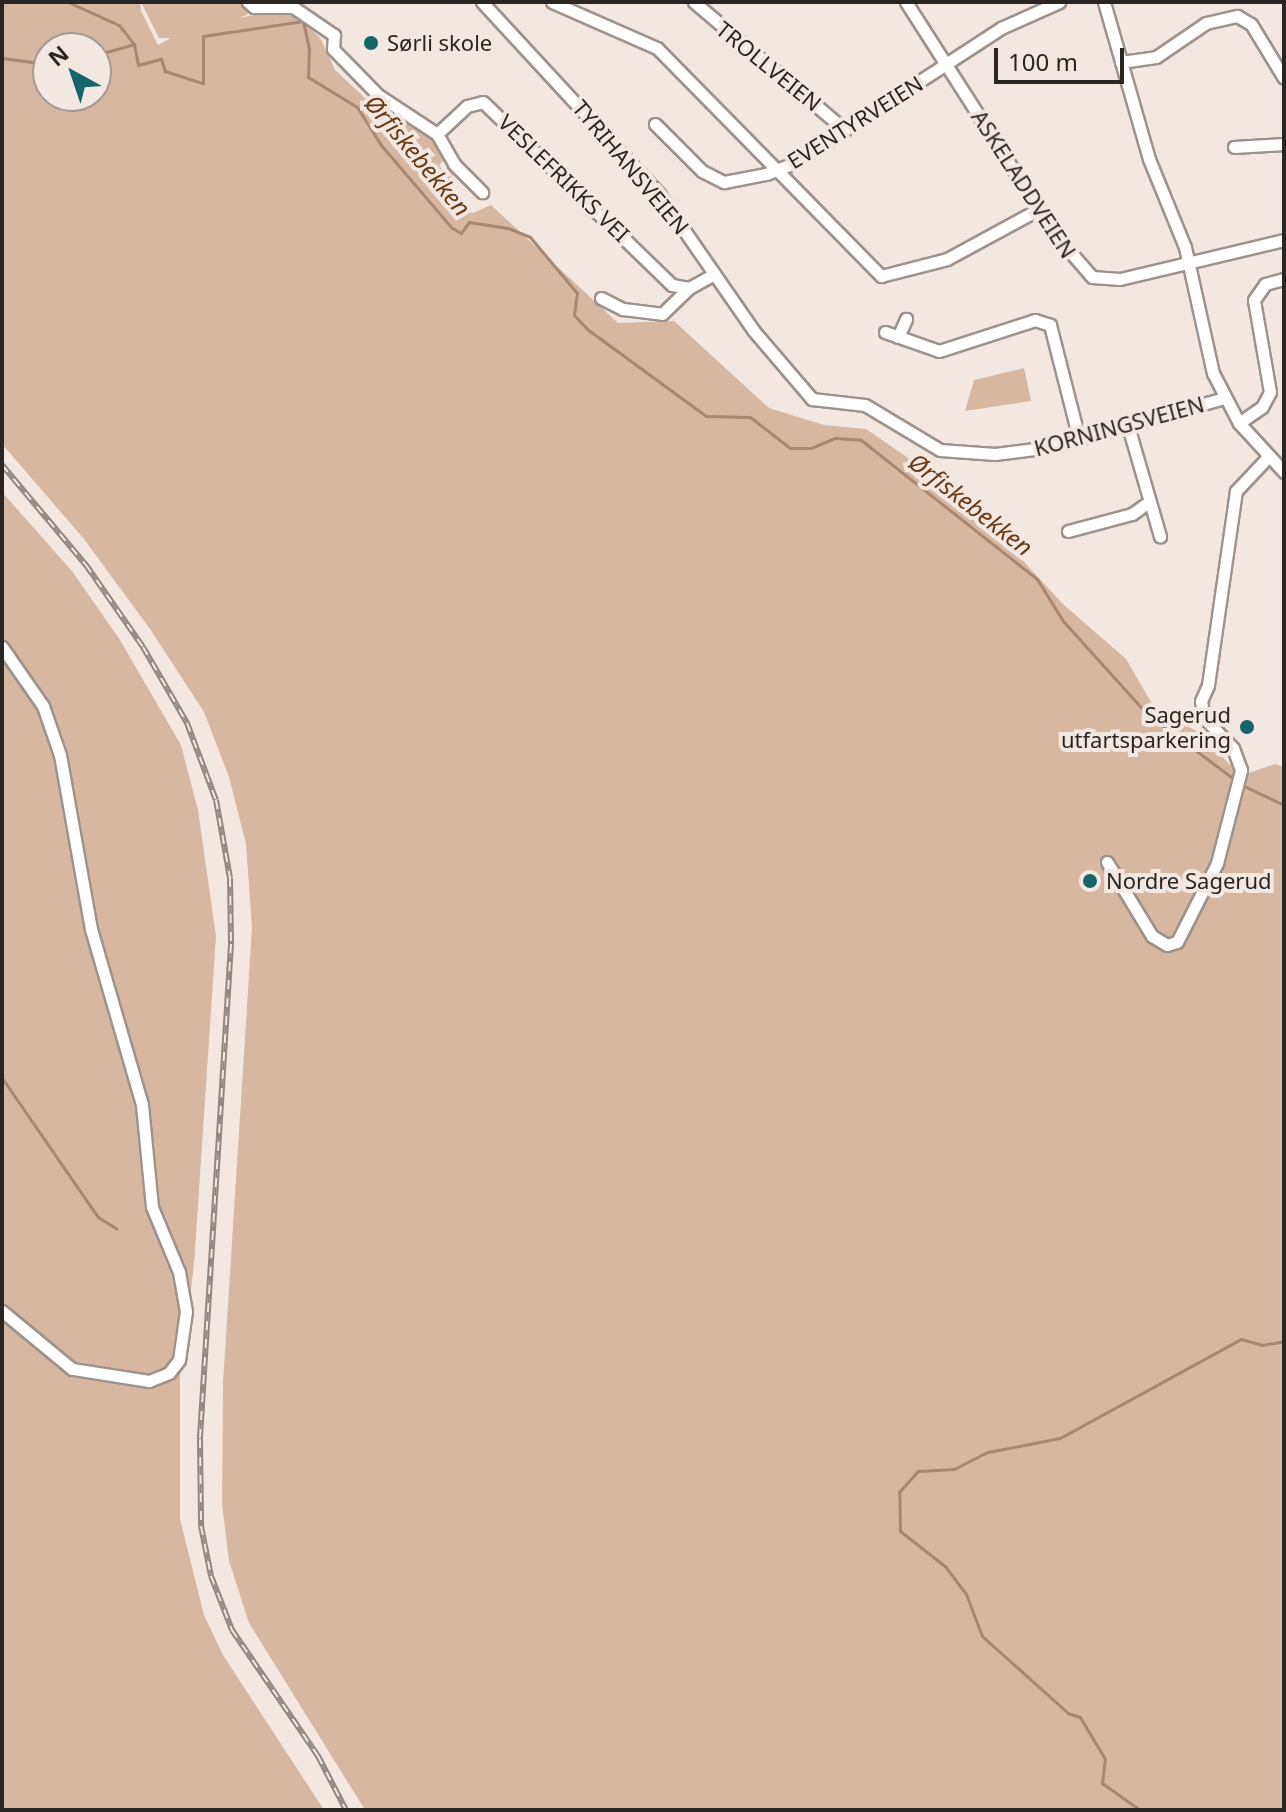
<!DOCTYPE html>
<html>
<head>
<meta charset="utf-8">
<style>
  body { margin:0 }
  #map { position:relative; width:1286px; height:1812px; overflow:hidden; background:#f3e8e1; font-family:"Noto Sans",sans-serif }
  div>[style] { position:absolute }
  .green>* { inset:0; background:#d8b7a1 }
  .stream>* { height:3px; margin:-1.5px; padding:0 1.5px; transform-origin:1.5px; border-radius:1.5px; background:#aa876f }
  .roads { filter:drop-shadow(2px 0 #9d938c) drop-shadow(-2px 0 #9d938c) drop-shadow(0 2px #9d938c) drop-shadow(0 -2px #9d938c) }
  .minor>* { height:11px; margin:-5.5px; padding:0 5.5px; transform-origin:5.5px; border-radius:5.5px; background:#fff }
  .rail>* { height:6px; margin-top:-3px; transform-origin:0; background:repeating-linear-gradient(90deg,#f3e8e1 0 9px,#8f8783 0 18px); box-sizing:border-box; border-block:2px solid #8f8783 }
  .dots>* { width:22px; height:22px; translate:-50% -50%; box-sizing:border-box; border:4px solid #f3e8e1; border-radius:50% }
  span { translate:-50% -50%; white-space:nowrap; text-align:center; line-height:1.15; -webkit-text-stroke:8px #f3e8e1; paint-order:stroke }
  .poi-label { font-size:22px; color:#292523 }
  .left { translate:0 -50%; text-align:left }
  .right { translate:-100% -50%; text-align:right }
  .street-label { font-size:22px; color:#292523 }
  .water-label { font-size:24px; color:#6a3a14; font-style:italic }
  .frame { position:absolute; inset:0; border:4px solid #292523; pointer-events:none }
  .north { position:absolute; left:32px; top:32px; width:80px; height:80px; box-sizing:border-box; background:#f3e8e1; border:2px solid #a29a95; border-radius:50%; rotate:320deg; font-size:22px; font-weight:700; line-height:32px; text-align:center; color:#292523 }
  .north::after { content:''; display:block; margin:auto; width:28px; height:36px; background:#15646a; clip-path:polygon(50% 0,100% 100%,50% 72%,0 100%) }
  .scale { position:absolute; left:994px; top:48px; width:130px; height:36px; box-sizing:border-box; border:4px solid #292523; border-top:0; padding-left:10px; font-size:24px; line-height:28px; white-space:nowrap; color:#292523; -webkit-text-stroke:6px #f3e8e1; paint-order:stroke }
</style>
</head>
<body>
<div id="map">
  <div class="green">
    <div style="clip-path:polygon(evenodd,2px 2px,140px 2px,141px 11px,158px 45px,171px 38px,159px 38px,141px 2px,248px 2px,248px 14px,239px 18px,273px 11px,296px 14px,321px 39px,335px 70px,365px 98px,426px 133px,445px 157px,439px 166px,443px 170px,449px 165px,455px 172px,440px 190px,455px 212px,473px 213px,491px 205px,618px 323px,674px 321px,769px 408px,824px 425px,866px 429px,961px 494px,1063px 604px,1126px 659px,1155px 709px,1200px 733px,1235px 770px,1246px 774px,1275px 764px,1284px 767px,1284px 1810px,365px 1810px,249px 1623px,229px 1561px,222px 1504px,223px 1383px,252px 928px,246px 844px,229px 777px,204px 712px,150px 629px,84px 539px,2px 444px,2px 2px,48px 48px,96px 48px,96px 96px,48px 96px,48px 48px)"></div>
    <div style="clip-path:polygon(1024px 368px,1031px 401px,965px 411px,974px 380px)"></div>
    <div style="clip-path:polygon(2px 492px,72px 571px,120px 640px,181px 745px,198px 810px,216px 936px,194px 1265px,180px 1375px,180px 1519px,204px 1615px,223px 1655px,324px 1810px,2px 1810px)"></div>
  </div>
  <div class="stream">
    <div style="left:68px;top:2px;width:56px;rotate:24.3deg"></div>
    <div style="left:119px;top:25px;width:24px;rotate:52deg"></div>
    <div style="left:96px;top:55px;width:40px;rotate:-16deg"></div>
    <div style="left:134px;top:44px;width:21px;rotate:79deg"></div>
    <div style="left:138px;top:65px;width:24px;rotate:-15deg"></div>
    <div style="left:161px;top:59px;width:13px;rotate:72deg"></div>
    <div style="left:165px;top:71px;width:40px;rotate:18deg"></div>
    <div style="left:203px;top:83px;width:47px;rotate:-90deg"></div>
    <div style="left:203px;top:36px;width:101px;rotate:-8.5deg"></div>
    <div style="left:303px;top:21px;width:29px;rotate:78deg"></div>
    <div style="left:309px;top:49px;width:28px;rotate:92deg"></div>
    <div style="left:308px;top:77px;width:57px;rotate:31.5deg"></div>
    <div style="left:357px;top:107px;width:45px;rotate:57.7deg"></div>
    <div style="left:381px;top:145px;width:109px;rotate:49.5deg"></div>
    <div style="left:452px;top:228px;width:10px;rotate:29deg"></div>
    <div style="left:461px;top:233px;width:14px;rotate:-54deg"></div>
    <div style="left:469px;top:222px;width:39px;rotate:9deg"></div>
    <div style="left:508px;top:228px;width:24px;rotate:22deg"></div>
    <div style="left:530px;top:237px;width:73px;rotate:50deg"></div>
    <div style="left:577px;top:293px;width:22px;rotate:98deg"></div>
    <div style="left:574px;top:315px;width:19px;rotate:47deg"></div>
    <div style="left:587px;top:329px;width:147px;rotate:36.2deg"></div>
    <div style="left:706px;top:416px;width:44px;rotate:1.3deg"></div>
    <div style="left:750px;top:417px;width:51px;rotate:37.8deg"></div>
    <div style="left:790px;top:448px;width:21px"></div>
    <div style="left:811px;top:448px;width:26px;rotate:-23deg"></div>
    <div style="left:835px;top:438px;width:26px;rotate:4deg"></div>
    <div style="left:861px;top:440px;width:224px;rotate:38.3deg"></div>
    <div style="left:1037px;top:579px;width:49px;rotate:58.2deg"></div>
    <div style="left:1063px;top:621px;width:125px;rotate:47.9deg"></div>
    <div style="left:1147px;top:714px;width:109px;rotate:36.8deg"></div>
    <div style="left:2px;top:58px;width:46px;rotate:7.4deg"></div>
    <div style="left:1242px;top:785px;width:47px;rotate:25.5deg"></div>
    <div style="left:2px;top:1078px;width:169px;rotate:55.4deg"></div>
    <div style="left:98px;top:1217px;width:22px;rotate:32deg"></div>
    <div style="left:1140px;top:1810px;width:47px;rotate:-144.6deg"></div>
    <div style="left:1102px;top:1783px;width:24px;rotate:-83deg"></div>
    <div style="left:1105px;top:1759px;width:49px;rotate:-120.8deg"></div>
    <div style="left:1080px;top:1717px;width:13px;rotate:-162deg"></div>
    <div style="left:1068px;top:1713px;width:115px;rotate:-138.2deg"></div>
    <div style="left:982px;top:1636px;width:45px;rotate:-110.9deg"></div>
    <div style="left:966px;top:1594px;width:34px;rotate:-127deg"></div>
    <div style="left:946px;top:1567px;width:58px;rotate:-142deg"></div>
    <div style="left:900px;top:1531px;width:39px;rotate:-91deg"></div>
    <div style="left:899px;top:1492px;width:28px;rotate:-48deg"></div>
    <div style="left:918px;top:1471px;width:36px;rotate:-3deg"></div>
    <div style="left:954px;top:1469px;width:38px;rotate:-27deg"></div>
    <div style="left:988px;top:1452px;width:73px;rotate:-11deg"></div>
    <div style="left:1060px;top:1438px;width:206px;rotate:-28.7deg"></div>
    <div style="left:1241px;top:1339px;width:22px;rotate:16deg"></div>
    <div style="left:1262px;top:1345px;width:22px;rotate:-10deg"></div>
  </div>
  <div class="roads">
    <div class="minor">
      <div style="left:248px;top:2px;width:8px;rotate:40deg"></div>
      <div style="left:254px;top:7px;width:39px"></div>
      <div style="left:293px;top:7px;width:50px;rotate:34.3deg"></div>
      <div style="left:334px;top:35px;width:14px;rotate:94deg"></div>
      <div style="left:333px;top:49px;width:64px;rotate:45.6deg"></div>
      <div style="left:378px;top:95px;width:71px;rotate:33.5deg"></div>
      <div style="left:437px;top:134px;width:34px;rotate:60deg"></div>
      <div style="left:454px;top:164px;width:40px;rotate:45deg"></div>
      <div style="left:482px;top:2px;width:261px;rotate:47.3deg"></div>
      <div style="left:659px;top:194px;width:165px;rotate:55.3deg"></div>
      <div style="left:753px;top:330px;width:91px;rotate:49.5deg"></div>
      <div style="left:812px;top:399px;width:53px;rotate:6.5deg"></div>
      <div style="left:865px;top:405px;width:87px;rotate:31deg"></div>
      <div style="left:940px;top:450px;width:55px;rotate:4.2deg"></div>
      <div style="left:995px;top:454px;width:56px;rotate:-7.1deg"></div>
      <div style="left:1051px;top:447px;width:180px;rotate:-15.8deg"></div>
      <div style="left:552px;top:2px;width:115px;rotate:23.7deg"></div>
      <div style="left:657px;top:48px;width:320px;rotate:45.5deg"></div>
      <div style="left:881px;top:276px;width:68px;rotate:-14.4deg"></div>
      <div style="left:947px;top:259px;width:105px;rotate:-28.5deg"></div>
      <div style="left:694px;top:2px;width:198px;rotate:40.3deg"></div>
      <div style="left:906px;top:2px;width:274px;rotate:57.4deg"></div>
      <div style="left:1054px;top:233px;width:58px;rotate:49.2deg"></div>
      <div style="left:1092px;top:277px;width:28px;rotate:4deg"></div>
      <div style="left:1120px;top:279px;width:169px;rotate:-13.4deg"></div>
      <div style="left:1104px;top:2px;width:163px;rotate:74deg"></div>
      <div style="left:1149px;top:159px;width:95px;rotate:67.8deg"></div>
      <div style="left:1185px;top:247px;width:129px;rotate:77.5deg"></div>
      <div style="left:1213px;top:373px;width:56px;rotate:62.5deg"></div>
      <div style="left:1239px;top:423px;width:67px;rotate:47.4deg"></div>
      <div style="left:1121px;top:62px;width:35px;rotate:-8deg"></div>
      <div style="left:1156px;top:57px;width:60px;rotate:-34.2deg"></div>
      <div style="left:1206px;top:23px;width:32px;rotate:-13deg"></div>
      <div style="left:1237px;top:16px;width:16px;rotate:30deg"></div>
      <div style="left:1251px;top:24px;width:63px;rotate:58.6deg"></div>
      <div style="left:655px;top:124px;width:66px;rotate:45deg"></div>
      <div style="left:702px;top:171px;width:25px;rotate:27deg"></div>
      <div style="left:724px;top:182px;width:43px;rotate:-10.8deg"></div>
      <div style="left:766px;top:174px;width:30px;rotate:-21deg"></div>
      <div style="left:794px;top:163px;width:247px;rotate:-33.1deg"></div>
      <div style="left:1001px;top:28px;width:64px;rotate:-24.1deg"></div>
      <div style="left:437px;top:134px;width:41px;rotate:-43deg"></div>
      <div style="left:467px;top:106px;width:16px;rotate:-14deg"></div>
      <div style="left:483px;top:102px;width:263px;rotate:44.1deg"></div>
      <div style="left:672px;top:285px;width:17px;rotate:10deg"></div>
      <div style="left:689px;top:288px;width:29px;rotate:-29deg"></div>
      <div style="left:1234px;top:147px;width:50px;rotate:-3.4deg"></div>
      <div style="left:601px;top:298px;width:25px;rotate:27deg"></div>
      <div style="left:623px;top:309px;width:39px;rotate:7deg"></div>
      <div style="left:662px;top:314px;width:37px;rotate:-44deg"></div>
      <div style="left:885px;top:332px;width:57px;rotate:19.4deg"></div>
      <div style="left:939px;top:351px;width:101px;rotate:-17.9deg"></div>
      <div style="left:1035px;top:320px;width:16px;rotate:18deg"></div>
      <div style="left:1050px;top:325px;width:118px;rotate:75.7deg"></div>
      <div style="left:898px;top:337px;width:20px;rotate:-66deg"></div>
      <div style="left:1239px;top:423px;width:28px;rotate:-35deg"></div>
      <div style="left:1262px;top:407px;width:17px;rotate:-62deg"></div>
      <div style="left:1270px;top:392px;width:93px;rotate:-99.9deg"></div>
      <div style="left:1254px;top:300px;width:19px;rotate:-55deg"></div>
      <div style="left:1265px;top:284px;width:20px;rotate:-15deg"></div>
      <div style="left:1128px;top:426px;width:115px;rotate:73.8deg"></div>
      <div style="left:1068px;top:531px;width:66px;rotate:-14.9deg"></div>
      <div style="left:1132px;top:514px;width:19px;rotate:-36deg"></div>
      <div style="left:2px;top:647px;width:72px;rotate:55.2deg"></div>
      <div style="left:43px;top:706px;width:52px;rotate:70.9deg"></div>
      <div style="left:60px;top:755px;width:177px;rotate:79.9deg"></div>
      <div style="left:91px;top:929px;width:183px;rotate:73.8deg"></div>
      <div style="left:142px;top:1105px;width:102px;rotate:84.4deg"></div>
      <div style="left:152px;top:1207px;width:70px;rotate:67.4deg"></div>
      <div style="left:179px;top:1272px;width:40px;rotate:80deg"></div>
      <div style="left:186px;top:1311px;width:49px;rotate:98.1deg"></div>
      <div style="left:179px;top:1360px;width:16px;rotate:128deg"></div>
      <div style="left:169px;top:1373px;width:22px;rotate:158deg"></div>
      <div style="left:149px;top:1381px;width:78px;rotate:-171.1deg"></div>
      <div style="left:72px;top:1369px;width:91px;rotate:-140.4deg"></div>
      <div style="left:1107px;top:862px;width:87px;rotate:58.7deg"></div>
      <div style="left:1152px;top:936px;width:17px;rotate:31deg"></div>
      <div style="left:1167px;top:945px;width:10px;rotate:-17deg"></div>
      <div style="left:1177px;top:942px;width:89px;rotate:-63.1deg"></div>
      <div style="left:1217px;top:863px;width:96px;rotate:-75.5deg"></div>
      <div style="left:1241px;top:770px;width:23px;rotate:-110deg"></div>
      <div style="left:1233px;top:748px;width:42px;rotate:-134deg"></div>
      <div style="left:1204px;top:718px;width:17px;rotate:-100deg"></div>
      <div style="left:1201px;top:701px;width:17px;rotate:-66deg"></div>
      <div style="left:1208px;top:685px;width:196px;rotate:-81.8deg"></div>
      <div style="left:1236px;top:491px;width:47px;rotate:-46.7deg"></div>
    </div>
  </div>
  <div class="rail">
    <div style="left:2px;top:465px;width:131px;rotate:50deg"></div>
    <div style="left:86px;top:565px;width:100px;rotate:55.2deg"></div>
    <div style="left:143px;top:647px;width:88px;rotate:59.9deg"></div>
    <div style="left:187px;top:723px;width:82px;rotate:69.4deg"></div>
    <div style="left:216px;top:800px;width:79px;rotate:79.8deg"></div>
    <div style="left:230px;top:878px;width:66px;rotate:89.1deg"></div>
    <div style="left:231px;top:944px;width:496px;rotate:93.6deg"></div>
    <div style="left:200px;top:1439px;width:87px;rotate:89.3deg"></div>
    <div style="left:201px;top:1526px;width:51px;rotate:78.7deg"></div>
    <div style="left:211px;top:1576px;width:58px;rotate:68.7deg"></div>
    <div style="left:232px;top:1630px;width:153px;rotate:55.7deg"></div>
    <div style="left:318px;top:1756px;width:61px;rotate:62.6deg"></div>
  </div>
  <div class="dots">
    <div style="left:371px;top:43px;background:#15646a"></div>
    <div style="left:1247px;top:727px;background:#15646a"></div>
    <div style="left:1090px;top:881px;background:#15646a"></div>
  </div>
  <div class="poi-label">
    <span class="left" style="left:387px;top:43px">Sørli skole</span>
    <span class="right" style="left:1231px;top:727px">Sagerud<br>utfartsparkering</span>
    <span class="left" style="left:1106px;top:881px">Nordre Sagerud</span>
  </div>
  <div class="street-label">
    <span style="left:769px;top:66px;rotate:39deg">TROLLVEIEN</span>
    <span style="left:855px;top:122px;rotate:-32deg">EVENTYRVEIEN</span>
    <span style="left:631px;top:167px;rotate:50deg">TYRIHANSVEIEN</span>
    <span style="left:564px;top:178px;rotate:44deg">VESLEFRIKKS VEI</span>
    <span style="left:1024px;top:184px;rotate:57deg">ASKELADDVEIEN</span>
    <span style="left:1119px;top:426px;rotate:-15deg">KORNINGSVEIEN</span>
  </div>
  <div class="water-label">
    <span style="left:418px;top:155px;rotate:50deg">Ørfiskebekken</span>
    <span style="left:971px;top:504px;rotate:38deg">Ørfiskebekken</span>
  </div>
  <div class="frame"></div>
  <div class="north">N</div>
  <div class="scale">100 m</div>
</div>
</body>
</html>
